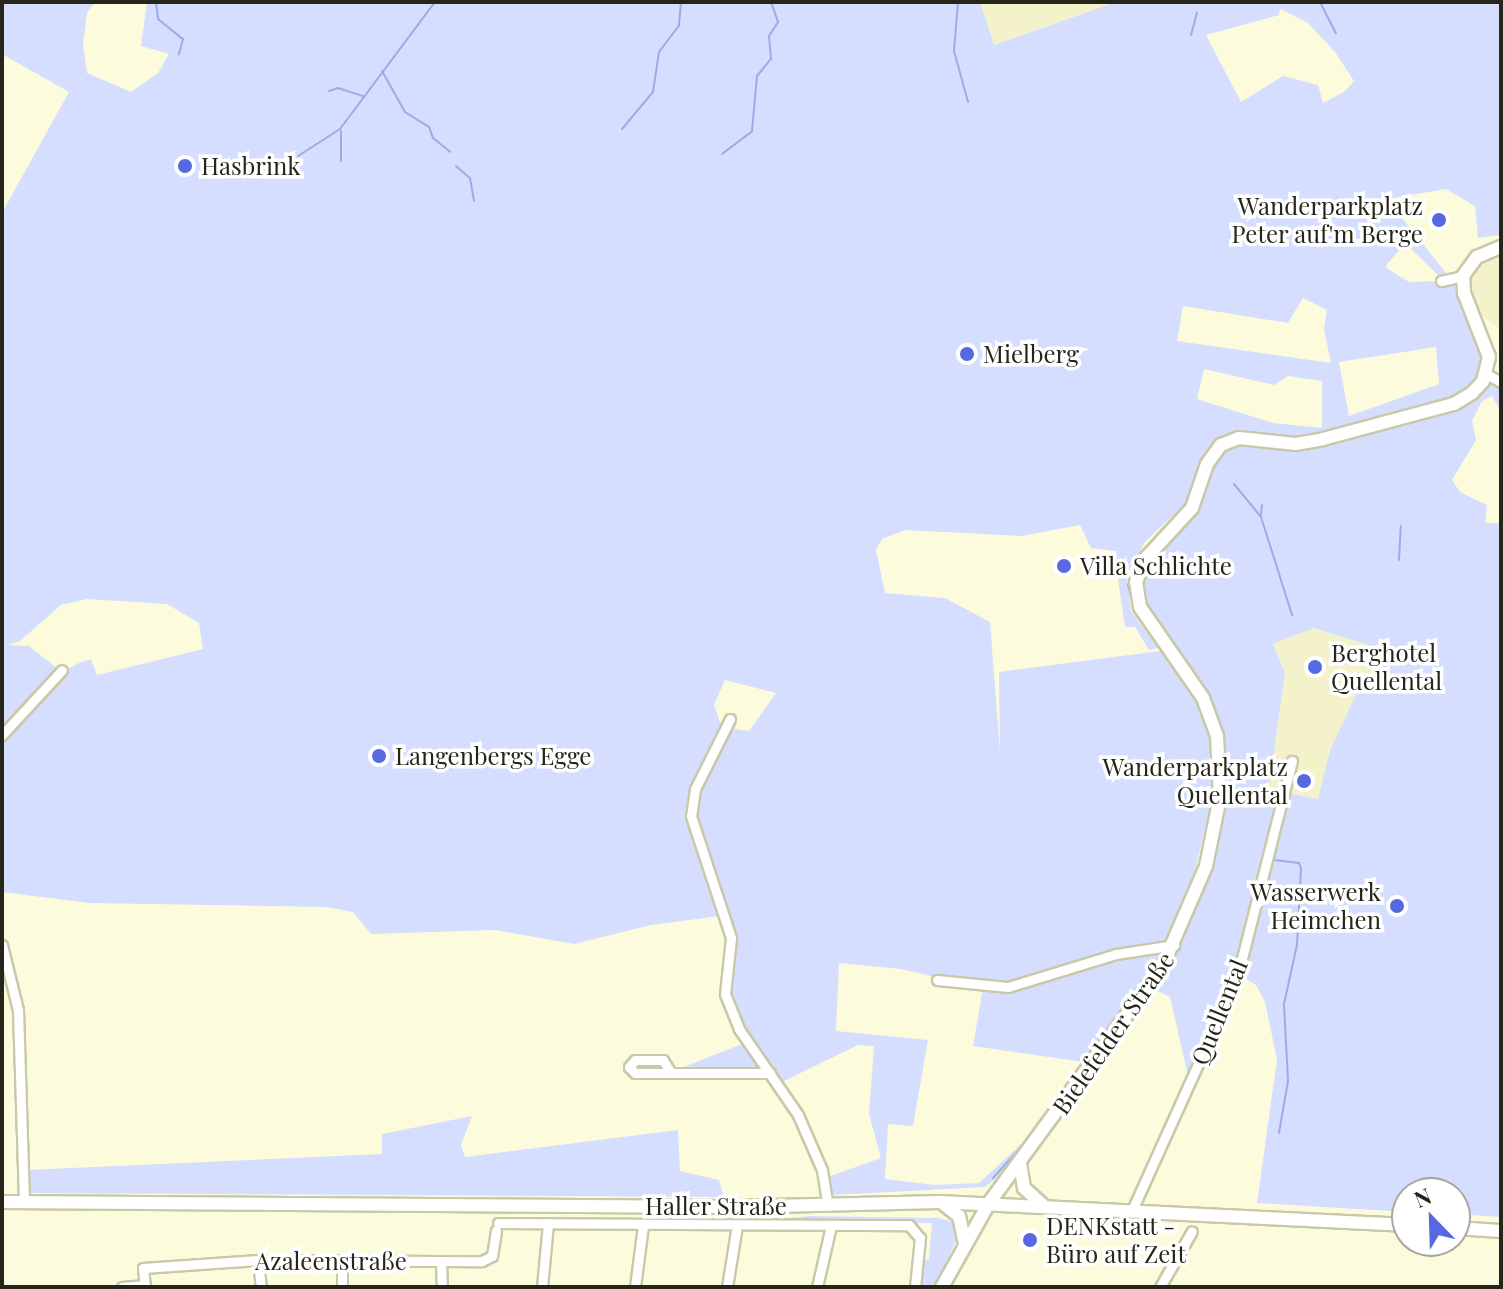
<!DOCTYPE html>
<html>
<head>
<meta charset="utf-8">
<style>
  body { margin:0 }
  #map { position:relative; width:1503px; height:1289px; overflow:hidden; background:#fcfcdc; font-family:"Playfair Display",serif }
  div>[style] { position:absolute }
  .built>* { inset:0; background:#f3f2cb }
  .green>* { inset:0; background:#d5deff }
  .stream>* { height:2px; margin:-1px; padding:0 1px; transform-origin:1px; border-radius:1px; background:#9cace5 }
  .roads { filter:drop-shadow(2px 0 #c9c9aa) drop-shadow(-2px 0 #c9c9aa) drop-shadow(0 2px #c9c9aa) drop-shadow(0 -2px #c9c9aa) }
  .street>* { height:9px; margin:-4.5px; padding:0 4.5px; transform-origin:4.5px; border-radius:4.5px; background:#fff }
  .secondary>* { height:12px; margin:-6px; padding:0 6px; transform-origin:6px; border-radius:6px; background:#fff }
  .dots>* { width:22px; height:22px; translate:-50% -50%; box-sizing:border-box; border:4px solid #fff; border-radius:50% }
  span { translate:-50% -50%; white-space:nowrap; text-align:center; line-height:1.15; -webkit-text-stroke:7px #fff; paint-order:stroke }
  .poi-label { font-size:24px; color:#252519 }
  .left { translate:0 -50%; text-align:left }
  .right { translate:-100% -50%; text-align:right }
  .street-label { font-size:24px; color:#252519 }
  .frame { position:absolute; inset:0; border:4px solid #252519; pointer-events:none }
  .north { position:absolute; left:1391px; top:1177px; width:80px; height:80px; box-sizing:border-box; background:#fff; border:2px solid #a8a8a3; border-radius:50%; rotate:337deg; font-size:22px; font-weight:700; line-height:32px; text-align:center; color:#252519 }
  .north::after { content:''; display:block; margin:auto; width:28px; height:36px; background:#5769e0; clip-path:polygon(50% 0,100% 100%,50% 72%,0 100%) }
</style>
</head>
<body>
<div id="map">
  <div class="built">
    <div style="clip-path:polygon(980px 2px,1116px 2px,993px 45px)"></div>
    <div style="clip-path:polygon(1501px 254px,1501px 330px,1476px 310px,1468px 287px,1480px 262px)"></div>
    <div style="clip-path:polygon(1314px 628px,1379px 648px,1385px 684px,1359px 688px,1330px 750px,1318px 799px,1269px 790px,1285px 674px,1273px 644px)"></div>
  </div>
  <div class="green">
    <div style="clip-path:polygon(evenodd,2px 2px,95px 2px,87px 13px,83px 45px,87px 73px,131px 92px,158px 73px,169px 54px,141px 46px,147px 2px,980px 2px,994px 45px,1116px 2px,1501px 2px,1501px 235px,1478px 238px,1475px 206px,1446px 189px,1387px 199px,1446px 273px,1441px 278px,1405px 243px,1385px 267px,1409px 282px,1435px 281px,1438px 286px,1453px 281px,1456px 286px,1483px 355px,1478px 379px,1469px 390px,1401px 415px,1295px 440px,1214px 445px,1189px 500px,1145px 542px,1127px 575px,1131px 611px,1158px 648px,1149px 650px,1135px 627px,1125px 627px,1114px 551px,1091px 548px,1080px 525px,1022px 536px,905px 530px,882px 539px,876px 550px,885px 593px,945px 598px,990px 622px,1000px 751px,999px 672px,1160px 651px,1201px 711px,1209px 734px,1213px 796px,1191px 886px,1169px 941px,1084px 1062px,973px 1046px,983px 988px,901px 969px,839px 963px,836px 1031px,928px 1040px,913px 1126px,888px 1124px,885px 1179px,935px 1185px,979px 1183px,1029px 1137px,994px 1180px,985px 1187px,832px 1195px,828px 1177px,881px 1158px,869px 1114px,874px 1046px,858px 1045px,782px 1082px,768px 1061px,753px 1070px,681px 1068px,750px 1041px,730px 1001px,735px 946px,727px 915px,651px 925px,574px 944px,495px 930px,371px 934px,353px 912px,327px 907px,89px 903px,2px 892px,2px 739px,66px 670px,79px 663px,91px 659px,97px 675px,203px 649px,199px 623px,167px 604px,87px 599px,61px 605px,20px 641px,7px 645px,29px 646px,58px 669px,2px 729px,2px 213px,69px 92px,2px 54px,2px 2px,1280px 9px,1308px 23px,1335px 52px,1354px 81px,1344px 92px,1323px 103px,1318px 85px,1283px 76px,1241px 102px,1206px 35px,1279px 15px,1280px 9px,2px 2px,1303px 298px,1327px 310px,1324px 329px,1331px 363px,1177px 341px,1183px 306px,1288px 323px,1303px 298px,2px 2px,1436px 347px,1439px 384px,1349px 416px,1339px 362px,1436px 347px,2px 2px,1204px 369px,1274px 385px,1288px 376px,1322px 381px,1322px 428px,1273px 423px,1197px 399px,1204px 369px,2px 2px,725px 680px,776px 693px,749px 731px,722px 727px,714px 705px,725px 680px)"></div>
    <div style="clip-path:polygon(evenodd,1491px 382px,1501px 387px,1501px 411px,1492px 396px,1482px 401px,1472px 421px,1476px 440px,1452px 480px,1460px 492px,1487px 505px,1485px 523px,1501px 523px,1501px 1217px,1455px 1214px,1455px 1193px,1407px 1193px,1407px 1212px,1257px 1203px,1277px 1060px,1265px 1002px,1256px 985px,1241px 976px,1188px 1076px,1170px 997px,1153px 989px,1182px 940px,1217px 845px,1226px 798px,1225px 755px,1208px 696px,1144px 602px,1144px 575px,1197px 509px,1212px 465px,1223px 449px,1238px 443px,1325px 443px,1404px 424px,1455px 408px,1479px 397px,1491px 382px,1314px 628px,1378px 648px,1385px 683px,1359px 688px,1330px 750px,1318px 799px,1269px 789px,1285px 673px,1273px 644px,1314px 628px)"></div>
    <div style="clip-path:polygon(472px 1116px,461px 1145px,465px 1157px,678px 1130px,680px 1171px,719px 1180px,724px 1197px,28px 1193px,26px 1170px,382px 1154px,382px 1134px)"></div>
    <div style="clip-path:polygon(810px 1216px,939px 1218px,953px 1222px,958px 1236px,935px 1287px,918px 1287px,923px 1260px,929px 1259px,932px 1223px,751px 1222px)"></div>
  </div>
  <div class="stream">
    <div style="left:156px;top:2px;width:17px;rotate:83deg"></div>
    <div style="left:158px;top:19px;width:32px;rotate:39deg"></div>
    <div style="left:183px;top:39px;width:16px;rotate:105deg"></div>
    <div style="left:958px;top:2px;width:49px;rotate:94.7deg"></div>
    <div style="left:954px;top:51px;width:53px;rotate:74.6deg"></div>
    <div style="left:1320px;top:2px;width:35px;rotate:63deg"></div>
    <div style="left:1191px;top:35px;width:23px;rotate:-75deg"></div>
    <div style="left:382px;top:71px;width:47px;rotate:60.7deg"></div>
    <div style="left:405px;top:112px;width:28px;rotate:32deg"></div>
    <div style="left:429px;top:127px;width:12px;rotate:70deg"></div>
    <div style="left:433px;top:138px;width:22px;rotate:39deg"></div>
    <div style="left:329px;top:91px;width:9px;rotate:-18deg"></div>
    <div style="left:338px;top:88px;width:28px;rotate:18deg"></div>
    <div style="left:622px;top:129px;width:48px;rotate:-50deg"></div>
    <div style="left:653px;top:92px;width:40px;rotate:-81.5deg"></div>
    <div style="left:659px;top:52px;width:34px;rotate:-53deg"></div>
    <div style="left:679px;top:25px;width:23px;rotate:-85deg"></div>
    <div style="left:341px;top:131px;width:30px;rotate:90deg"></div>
    <div style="left:722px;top:154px;width:38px;rotate:-37deg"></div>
    <div style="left:752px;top:131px;width:55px;rotate:-84.8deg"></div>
    <div style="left:757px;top:76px;width:22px;rotate:-51deg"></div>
    <div style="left:771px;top:59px;width:23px;rotate:-95deg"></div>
    <div style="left:769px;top:36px;width:17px;rotate:-57deg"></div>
    <div style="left:778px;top:22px;width:21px;rotate:-109deg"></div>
    <div style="left:298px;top:156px;width:50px;rotate:-32.7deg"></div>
    <div style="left:340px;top:129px;width:159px;rotate:-53.2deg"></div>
    <div style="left:456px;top:166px;width:18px;rotate:41deg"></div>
    <div style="left:470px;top:178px;width:23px;rotate:80deg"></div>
    <div style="left:1234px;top:484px;width:43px;rotate:50.7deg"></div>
    <div style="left:1261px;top:517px;width:103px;rotate:72.4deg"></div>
    <div style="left:1261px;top:516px;width:11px;rotate:-85deg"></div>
    <div style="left:1399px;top:560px;width:34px;rotate:-87deg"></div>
    <div style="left:1158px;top:645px;width:42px;rotate:-124.4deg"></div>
    <div style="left:1134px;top:610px;width:26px;rotate:-103deg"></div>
    <div style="left:1128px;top:585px;width:35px;rotate:-68deg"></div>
    <div style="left:1141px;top:553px;width:33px;rotate:-47deg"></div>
    <div style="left:1164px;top:654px;width:59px;rotate:54.7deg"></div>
    <div style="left:1279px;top:1133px;width:53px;rotate:-80.2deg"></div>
    <div style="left:1288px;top:1081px;width:77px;rotate:-93deg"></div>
    <div style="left:1284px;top:1004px;width:60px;rotate:-77.6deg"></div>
    <div style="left:1297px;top:945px;width:76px;rotate:-87deg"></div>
    <div style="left:1301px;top:869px;width:6px;rotate:-108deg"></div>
    <div style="left:1299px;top:863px;width:25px;rotate:-173deg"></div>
    <div style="left:1274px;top:860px;width:50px;rotate:-78.5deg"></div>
    <div style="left:993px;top:1178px;width:54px;rotate:-48deg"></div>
  </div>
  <div class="roads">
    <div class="street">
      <div style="left:1441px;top:281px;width:23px;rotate:-13deg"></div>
      <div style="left:1486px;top:374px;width:17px;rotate:28deg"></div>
      <div style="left:730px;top:719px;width:78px;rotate:116.6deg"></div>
      <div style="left:695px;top:789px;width:27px;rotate:98deg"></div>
      <div style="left:691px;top:816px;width:128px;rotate:71.8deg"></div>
      <div style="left:731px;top:938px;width:56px;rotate:96.1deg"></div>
      <div style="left:725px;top:994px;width:38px;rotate:68deg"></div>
      <div style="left:739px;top:1029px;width:104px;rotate:55.5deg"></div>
      <div style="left:798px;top:1115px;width:60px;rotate:66.4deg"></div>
      <div style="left:822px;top:1170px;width:36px;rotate:81deg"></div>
      <div style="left:2px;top:735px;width:88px;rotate:-47.3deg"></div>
      <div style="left:2px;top:945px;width:67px;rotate:76.2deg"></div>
      <div style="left:18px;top:1010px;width:192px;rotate:88.2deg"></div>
      <div style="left:937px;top:980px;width:71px;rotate:5.6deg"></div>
      <div style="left:1008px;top:987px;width:113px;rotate:-17deg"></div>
      <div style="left:1116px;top:954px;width:59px;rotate:-8.8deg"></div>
      <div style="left:671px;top:1073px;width:15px;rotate:-122deg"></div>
      <div style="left:663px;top:1060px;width:28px;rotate:180deg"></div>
      <div style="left:635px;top:1060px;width:9px;rotate:131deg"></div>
      <div style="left:629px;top:1067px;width:8px;rotate:45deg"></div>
      <div style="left:635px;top:1073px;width:135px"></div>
      <div style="left:1133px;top:1208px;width:252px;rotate:-65.7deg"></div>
      <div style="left:1237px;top:978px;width:224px;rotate:-75.8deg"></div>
      <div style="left:498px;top:1223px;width:411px;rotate:0.3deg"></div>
      <div style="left:909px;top:1225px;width:17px;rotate:50deg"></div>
      <div style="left:920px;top:1238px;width:49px;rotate:95.8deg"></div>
      <div style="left:258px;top:1260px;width:27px;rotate:84deg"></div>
      <div style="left:342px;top:1260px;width:27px;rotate:90deg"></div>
      <div style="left:441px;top:1261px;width:26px;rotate:88deg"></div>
      <div style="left:122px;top:1287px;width:23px;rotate:-5deg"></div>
      <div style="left:145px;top:1287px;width:19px;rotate:-96deg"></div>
      <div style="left:143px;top:1268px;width:115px;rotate:-4deg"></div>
      <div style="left:258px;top:1260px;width:224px;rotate:0.3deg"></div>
      <div style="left:482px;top:1261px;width:11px;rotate:-27deg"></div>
      <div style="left:492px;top:1256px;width:26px;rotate:-81deg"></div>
      <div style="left:542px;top:1287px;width:64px;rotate:-84.6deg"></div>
      <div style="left:635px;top:1287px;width:63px;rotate:-82.6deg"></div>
      <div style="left:727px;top:1287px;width:63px;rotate:-80.8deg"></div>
      <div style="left:817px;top:1287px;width:63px;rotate:-77.1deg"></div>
      <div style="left:1160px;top:1287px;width:64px;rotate:-60.3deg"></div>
    </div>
    <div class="secondary">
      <div style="left:1020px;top:1163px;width:25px;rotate:81deg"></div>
      <div style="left:1024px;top:1188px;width:24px;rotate:42deg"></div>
      <div style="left:2px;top:1202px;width:730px;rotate:0.39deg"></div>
      <div style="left:732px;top:1207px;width:207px;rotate:-1.4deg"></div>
      <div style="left:939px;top:1202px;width:469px;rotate:2.8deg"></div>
      <div style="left:941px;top:1202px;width:23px;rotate:38deg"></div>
      <div style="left:959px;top:1216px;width:29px;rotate:78deg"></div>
      <div style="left:1455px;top:1228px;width:46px;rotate:3.7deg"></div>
      <div style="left:942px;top:1287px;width:96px;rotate:-60.8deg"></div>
      <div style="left:989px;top:1203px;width:295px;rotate:-53.8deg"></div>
      <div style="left:1163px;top:965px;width:108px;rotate:-66.5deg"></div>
      <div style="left:1206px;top:866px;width:70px;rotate:-78.5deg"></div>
      <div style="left:1220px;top:797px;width:61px;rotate:-92.8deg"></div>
      <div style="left:1217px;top:736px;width:40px;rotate:-110.2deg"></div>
      <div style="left:1203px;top:698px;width:111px;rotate:-124.7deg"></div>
      <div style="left:1140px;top:607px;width:25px;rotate:-99deg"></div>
      <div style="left:1136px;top:582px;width:26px;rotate:-67deg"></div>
      <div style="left:1146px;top:558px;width:68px;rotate:-47.4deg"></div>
      <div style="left:1192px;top:508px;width:46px;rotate:-71.2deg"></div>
      <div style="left:1207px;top:464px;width:24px;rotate:-54deg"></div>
      <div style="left:1221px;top:445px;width:19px;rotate:-21deg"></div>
      <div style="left:1239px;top:438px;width:57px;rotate:6deg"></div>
      <div style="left:1296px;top:444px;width:27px;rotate:-10deg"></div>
      <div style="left:1323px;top:439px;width:136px;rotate:-15deg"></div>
      <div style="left:1454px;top:404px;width:21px;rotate:-31deg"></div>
      <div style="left:1472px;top:393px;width:16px;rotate:-47deg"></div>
      <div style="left:1483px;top:381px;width:25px;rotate:-76deg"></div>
      <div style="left:1489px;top:357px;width:69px;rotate:-111.3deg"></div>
      <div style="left:1464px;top:293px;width:17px;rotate:-93deg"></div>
      <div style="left:1463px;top:276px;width:24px;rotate:-54deg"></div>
      <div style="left:1477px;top:257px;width:26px;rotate:-23deg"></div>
    </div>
  </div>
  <div class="dots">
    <div style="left:185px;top:166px;background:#5769e0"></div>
    <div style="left:1439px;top:220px;background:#5769e0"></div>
    <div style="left:967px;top:354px;background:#5769e0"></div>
    <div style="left:1064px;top:566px;background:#5769e0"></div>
    <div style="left:1315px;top:667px;background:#5769e0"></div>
    <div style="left:379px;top:756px;background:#5769e0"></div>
    <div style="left:1304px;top:781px;background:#5769e0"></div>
    <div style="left:1397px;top:906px;background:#5769e0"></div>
    <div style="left:1030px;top:1240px;background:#5769e0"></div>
  </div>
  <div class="poi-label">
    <span class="left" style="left:201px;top:166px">Hasbrink</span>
    <span class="right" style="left:1423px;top:220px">Wanderparkplatz<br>Peter auf'm Berge</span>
    <span class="left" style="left:983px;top:354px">Mielberg</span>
    <span class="left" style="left:1080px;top:566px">Villa Schlichte</span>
    <span class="left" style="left:1331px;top:667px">Berghotel<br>Quellental</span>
    <span class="left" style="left:395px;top:756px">Langenbergs Egge</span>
    <span class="right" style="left:1288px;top:781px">Wanderparkplatz<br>Quellental</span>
    <span class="right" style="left:1381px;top:906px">Wasserwerk<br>Heimchen</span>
    <span class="left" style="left:1046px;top:1240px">DENKstatt -<br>Büro auf Zeit</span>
  </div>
  <div class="street-label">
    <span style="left:1219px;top:1012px;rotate:-68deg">Quellental</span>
    <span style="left:1113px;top:1033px;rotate:-55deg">Bielefelder Straße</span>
    <span style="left:716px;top:1206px">Haller Straße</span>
    <span style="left:331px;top:1261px">Azaleenstraße</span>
  </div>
  <div class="frame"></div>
  <div class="north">N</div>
</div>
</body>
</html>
